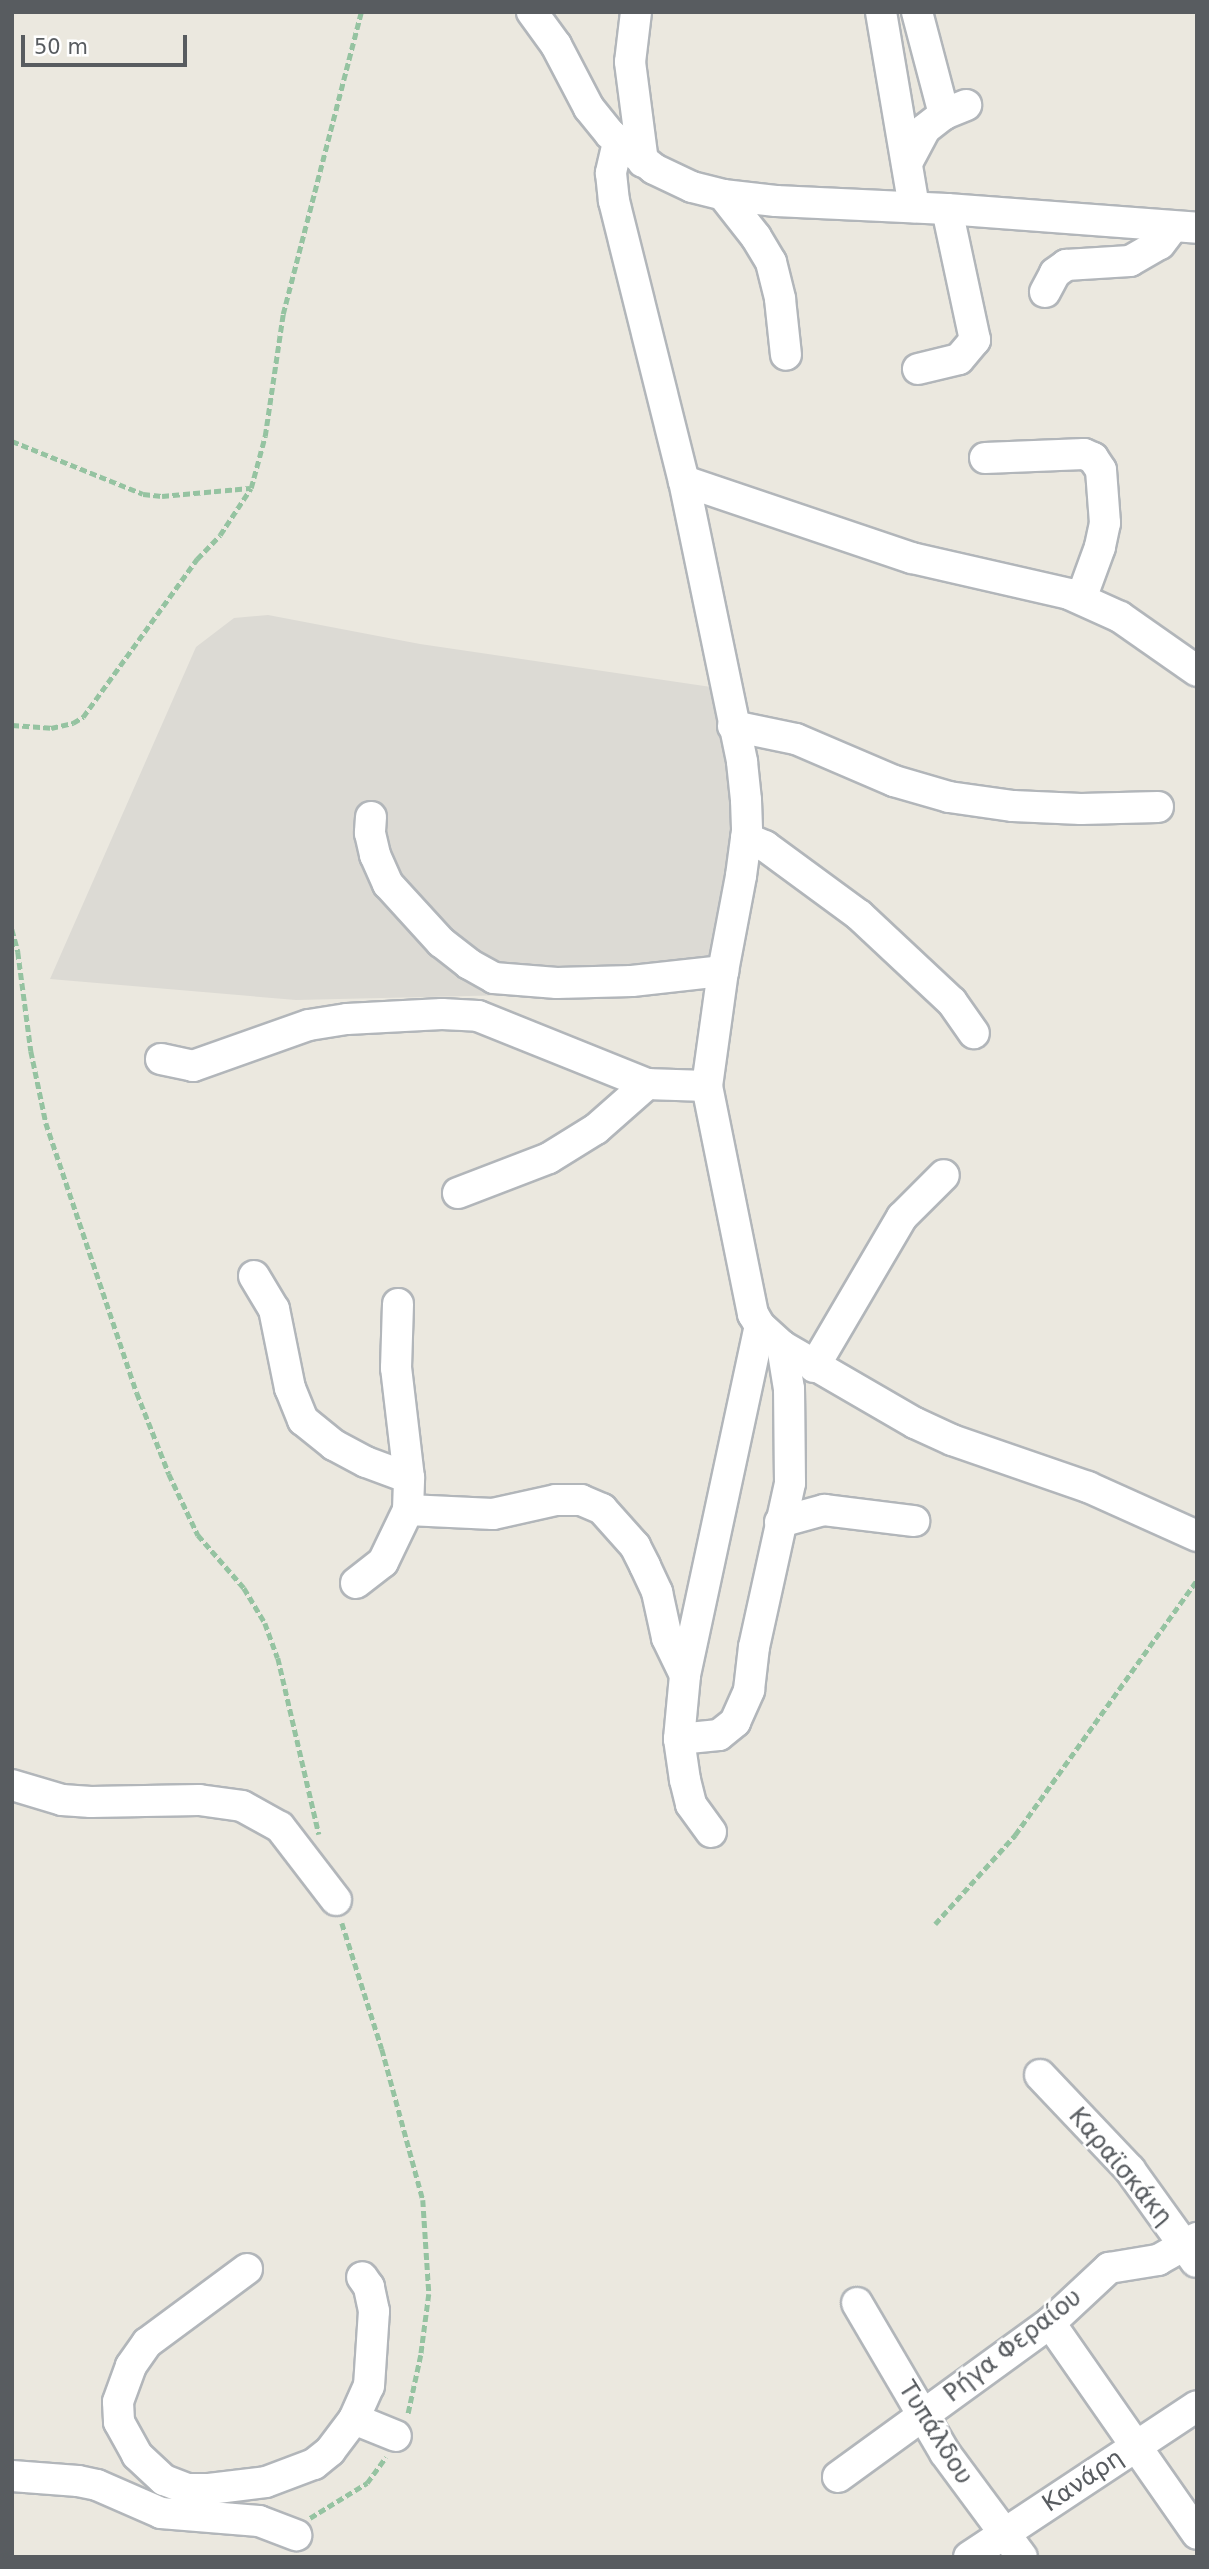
<!DOCTYPE html>
<html>
<head>
<meta charset="utf-8">
<style>
  body { margin:0 }
  #map { position:relative; width:1209px; height:2569px; overflow:hidden; background:#ebe8df; font-family:"DejaVu Sans",sans-serif }
  div>[style] { position:absolute }
  .industrial>* { inset:0; background:#dcdad4 }
  .path>* { height:4.5px; margin-top:-2.25px; transform-origin:0; background:repeating-linear-gradient(90deg,#95c3a1 0 7px,transparent 0 10.5px) }
  .roads { filter:drop-shadow(2px 0 #b2b6ba) drop-shadow(-2px 0 #b2b6ba) drop-shadow(0 2px #b2b6ba) drop-shadow(0 -2px #b2b6ba) }
  .minor>* { height:30px; margin:-15px; padding:0 15px; transform-origin:15px; border-radius:15px; background:#fff }
  span { translate:-50% -50%; white-space:nowrap; text-align:center; line-height:1.15; -webkit-text-stroke:5px #fff; paint-order:stroke }
  .street-label { font-size:24px; color:#585c60 }
  .frame { position:absolute; inset:0; border:14px solid #585c60; pointer-events:none }
  .scale { position:absolute; left:21px; top:35px; width:166px; height:32px; box-sizing:border-box; border:4px solid #585c60; border-top:0; padding-left:9px; font-size:21px; line-height:24px; white-space:nowrap; color:#585c60; -webkit-text-stroke:5px #fff; paint-order:stroke }
</style>
</head>
<body>
<div id="map">
  <div class="industrial">
    <div style="clip-path:polygon(268px 615px,420px 644px,711px 687px,732px 770px,736px 857px,709px 986px,596px 993px,296px 1000px,50px 979px,196px 647px,234px 618px)"></div>
  </div>
  <div class="path">
    <div style="left:12px;top:441px;width:141px;rotate:22deg"></div>
    <div style="left:143px;top:494px;width:19px;rotate:6deg"></div>
    <div style="left:162px;top:496px;width:88px;rotate:-5.2deg"></div>
    <div style="left:12px;top:725px;width:39px;rotate:4deg"></div>
    <div style="left:51px;top:728px;width:23px;rotate:-13deg"></div>
    <div style="left:73px;top:723px;width:12px;rotate:-31deg"></div>
    <div style="left:83px;top:717px;width:195px;rotate:-54.2deg"></div>
    <div style="left:197px;top:559px;width:33px;rotate:-46deg"></div>
    <div style="left:220px;top:535px;width:56px;rotate:-56.6deg"></div>
    <div style="left:251px;top:488px;width:54px;rotate:-74.9deg"></div>
    <div style="left:265px;top:436px;width:123px;rotate:-81.6deg"></div>
    <div style="left:283px;top:314px;width:312px;rotate:-75.5deg"></div>
    <div style="left:12px;top:929px;width:24px;rotate:75deg"></div>
    <div style="left:18px;top:952px;width:100px;rotate:82.5deg"></div>
    <div style="left:31px;top:1051px;width:74px;rotate:78.2deg"></div>
    <div style="left:46px;top:1123px;width:285px;rotate:71.4deg"></div>
    <div style="left:137px;top:1393px;width:87px;rotate:68.4deg"></div>
    <div style="left:169px;top:1474px;width:68px;rotate:64.6deg"></div>
    <div style="left:198px;top:1535px;width:70px;rotate:49deg"></div>
    <div style="left:244px;top:1588px;width:41px;rotate:59deg"></div>
    <div style="left:265px;top:1623px;width:37px;rotate:70deg"></div>
    <div style="left:278px;top:1658px;width:181px;rotate:76.9deg"></div>
    <div style="left:342px;top:1923px;width:132px;rotate:72.4deg"></div>
    <div style="left:382px;top:2049px;width:156px;rotate:74.8deg"></div>
    <div style="left:423px;top:2200px;width:94px;rotate:86.3deg"></div>
    <div style="left:429px;top:2294px;width:62px;rotate:97.5deg"></div>
    <div style="left:421px;top:2355px;width:61px;rotate:102.2deg"></div>
    <div style="left:935px;top:1924px;width:120px;rotate:-48deg"></div>
    <div style="left:1015px;top:1835px;width:313px;rotate:-54.5deg"></div>
    <div style="left:310px;top:2518px;width:67px;rotate:-31.6deg"></div>
    <div style="left:367px;top:2483px;width:32px;rotate:-54deg"></div>
  </div>
  <div class="roads">
    <div class="minor">
      <div style="left:532px;top:12px;width:41px;rotate:54deg"></div>
      <div style="left:556px;top:45px;width:71px;rotate:62.4deg"></div>
      <div style="left:589px;top:108px;width:33px;rotate:51deg"></div>
      <div style="left:610px;top:134px;width:56px;rotate:38.5deg"></div>
      <div style="left:654px;top:169px;width:42px;rotate:25.3deg"></div>
      <div style="left:692px;top:187px;width:32px;rotate:14deg"></div>
      <div style="left:723px;top:195px;width:53px;rotate:6.5deg"></div>
      <div style="left:776px;top:201px;width:171px;rotate:2.7deg"></div>
      <div style="left:947px;top:209px;width:251px;rotate:4.3deg"></div>
      <div style="left:636px;top:12px;width:50px;rotate:96.8deg"></div>
      <div style="left:630px;top:62px;width:101px;rotate:82.6deg"></div>
      <div style="left:881px;top:12px;width:198px;rotate:80.4deg"></div>
      <div style="left:917px;top:12px;width:106px;rotate:75.2deg"></div>
      <div style="left:618px;top:142px;width:32px;rotate:103deg"></div>
      <div style="left:611px;top:173px;width:28px;rotate:84deg"></div>
      <div style="left:614px;top:201px;width:289px;rotate:76deg"></div>
      <div style="left:684px;top:481px;width:287px;rotate:78.3deg"></div>
      <div style="left:742px;top:762px;width:38px;rotate:84deg"></div>
      <div style="left:746px;top:800px;width:31px;rotate:88deg"></div>
      <div style="left:747px;top:831px;width:45px;rotate:97.6deg"></div>
      <div style="left:741px;top:876px;width:97px;rotate:100.7deg"></div>
      <div style="left:723px;top:971px;width:116px;rotate:97.9deg"></div>
      <div style="left:707px;top:1086px;width:233px;rotate:78.6deg"></div>
      <div style="left:753px;top:1314px;width:14px;rotate:60deg"></div>
      <div style="left:760px;top:1326px;width:30px;rotate:42deg"></div>
      <div style="left:782px;top:1346px;width:154px;rotate:30.1deg"></div>
      <div style="left:915px;top:1423px;width:41px;rotate:24.7deg"></div>
      <div style="left:952px;top:1440px;width:144px;rotate:19.1deg"></div>
      <div style="left:1088px;top:1487px;width:120px;rotate:24.2deg"></div>
      <div style="left:907px;top:163px;width:38px;rotate:-62deg"></div>
      <div style="left:925px;top:129px;width:24px;rotate:-38deg"></div>
      <div style="left:944px;top:114px;width:24px;rotate:-22deg"></div>
      <div style="left:723px;top:195px;width:53px;rotate:51.8deg"></div>
      <div style="left:756px;top:237px;width:29px;rotate:59deg"></div>
      <div style="left:771px;top:262px;width:38px;rotate:76deg"></div>
      <div style="left:780px;top:299px;width:56px;rotate:83.9deg"></div>
      <div style="left:1045px;top:292px;width:21px;rotate:-62deg"></div>
      <div style="left:1055px;top:273px;width:14px;rotate:-36deg"></div>
      <div style="left:1066px;top:265px;width:64px;rotate:-3.6deg"></div>
      <div style="left:1130px;top:261px;width:34px;rotate:-30deg"></div>
      <div style="left:1160px;top:244px;width:21px;rotate:-53deg"></div>
      <div style="left:918px;top:369px;width:42px;rotate:-13.7deg"></div>
      <div style="left:959px;top:359px;width:25px;rotate:-50deg"></div>
      <div style="left:975px;top:340px;width:134px;rotate:-102.1deg"></div>
      <div style="left:985px;top:458px;width:99px;rotate:-2.3deg"></div>
      <div style="left:1084px;top:454px;width:10px;rotate:24deg"></div>
      <div style="left:1093px;top:458px;width:14px;rotate:56deg"></div>
      <div style="left:1101px;top:470px;width:53px;rotate:85.7deg"></div>
      <div style="left:1105px;top:523px;width:25px;rotate:102deg"></div>
      <div style="left:1100px;top:547px;width:55px;rotate:110.1deg"></div>
      <div style="left:684px;top:481px;width:241px;rotate:18.7deg"></div>
      <div style="left:912px;top:558px;width:161px;rotate:12.9deg"></div>
      <div style="left:1069px;top:594px;width:56px;rotate:24.3deg"></div>
      <div style="left:1120px;top:617px;width:94px;rotate:35deg"></div>
      <div style="left:733px;top:726px;width:64px;rotate:11.7deg"></div>
      <div style="left:796px;top:739px;width:107px;rotate:23.2deg"></div>
      <div style="left:894px;top:781px;width:57px;rotate:16.2deg"></div>
      <div style="left:949px;top:797px;width:65px;rotate:8deg"></div>
      <div style="left:1013px;top:806px;width:68px;rotate:2.5deg"></div>
      <div style="left:1081px;top:809px;width:77px;rotate:-1.5deg"></div>
      <div style="left:371px;top:817px;width:16px;rotate:94deg"></div>
      <div style="left:370px;top:833px;width:23px;rotate:77deg"></div>
      <div style="left:375px;top:855px;width:32px;rotate:66deg"></div>
      <div style="left:388px;top:884px;width:79px;rotate:47.6deg"></div>
      <div style="left:441px;top:942px;width:36px;rotate:38deg"></div>
      <div style="left:469px;top:964px;width:29px;rotate:29deg"></div>
      <div style="left:494px;top:978px;width:63px;rotate:4.5deg"></div>
      <div style="left:557px;top:983px;width:75px;rotate:-1.5deg"></div>
      <div style="left:632px;top:981px;width:92px;rotate:-6.3deg"></div>
      <div style="left:746px;top:838px;width:21px;rotate:23deg"></div>
      <div style="left:765px;top:846px;width:117px;rotate:36.3deg"></div>
      <div style="left:859px;top:915px;width:127px;rotate:43.1deg"></div>
      <div style="left:952px;top:1002px;width:38px;rotate:55deg"></div>
      <div style="left:161px;top:1059px;width:33px;rotate:12deg"></div>
      <div style="left:193px;top:1066px;width:123px;rotate:-19.5deg"></div>
      <div style="left:309px;top:1025px;width:38px;rotate:-9deg"></div>
      <div style="left:347px;top:1019px;width:95px;rotate:-3deg"></div>
      <div style="left:442px;top:1014px;width:36px;rotate:3deg"></div>
      <div style="left:478px;top:1016px;width:182px;rotate:21.9deg"></div>
      <div style="left:647px;top:1084px;width:60px;rotate:1.9deg"></div>
      <div style="left:458px;top:1193px;width:97px;rotate:-21deg"></div>
      <div style="left:549px;top:1158px;width:55px;rotate:-31.7deg"></div>
      <div style="left:596px;top:1129px;width:68px;rotate:-41.4deg"></div>
      <div style="left:254px;top:1276px;width:39px;rotate:59deg"></div>
      <div style="left:274px;top:1309px;width:81px;rotate:78.6deg"></div>
      <div style="left:290px;top:1388px;width:35px;rotate:68deg"></div>
      <div style="left:303px;top:1420px;width:40px;rotate:39deg"></div>
      <div style="left:334px;top:1445px;width:36px;rotate:28deg"></div>
      <div style="left:366px;top:1462px;width:46px;rotate:20.4deg"></div>
      <div style="left:814px;top:1367px;width:174px;rotate:-59.6deg"></div>
      <div style="left:902px;top:1217px;width:59px;rotate:-45deg"></div>
      <div style="left:408px;top:1510px;width:85px;rotate:2.7deg"></div>
      <div style="left:493px;top:1514px;width:65px;rotate:-12.5deg"></div>
      <div style="left:556px;top:1500px;width:25px"></div>
      <div style="left:581px;top:1500px;width:23px;rotate:23deg"></div>
      <div style="left:602px;top:1509px;width:50px;rotate:48.3deg"></div>
      <div style="left:635px;top:1546px;width:22px;rotate:63deg"></div>
      <div style="left:645px;top:1566px;width:29px;rotate:65deg"></div>
      <div style="left:657px;top:1592px;width:47px;rotate:77.7deg"></div>
      <div style="left:667px;top:1638px;width:41px;rotate:64.1deg"></div>
      <div style="left:780px;top:1522px;width:46px;rotate:-15.3deg"></div>
      <div style="left:824px;top:1510px;width:91px;rotate:7deg"></div>
      <div style="left:356px;top:1583px;width:34px;rotate:-38deg"></div>
      <div style="left:383px;top:1562px;width:58px;rotate:-64.3deg"></div>
      <div style="left:408px;top:1510px;width:32px;rotate:-88deg"></div>
      <div style="left:409px;top:1478px;width:111px;rotate:-96.7deg"></div>
      <div style="left:396px;top:1368px;width:64px;rotate:-88.2deg"></div>
      <div style="left:679px;top:1739px;width:40px;rotate:-5.7deg"></div>
      <div style="left:719px;top:1735px;width:21px;rotate:-39deg"></div>
      <div style="left:735px;top:1722px;width:35px;rotate:-66deg"></div>
      <div style="left:749px;top:1690px;width:43px;rotate:-83.4deg"></div>
      <div style="left:754px;top:1647px;width:168px;rotate:-77.6deg"></div>
      <div style="left:790px;top:1483px;width:94px;rotate:-90.6deg"></div>
      <div style="left:789px;top:1389px;width:44px;rotate:-99.2deg"></div>
      <div style="left:12px;top:1785px;width:52px;rotate:16.7deg"></div>
      <div style="left:62px;top:1800px;width:29px;rotate:4deg"></div>
      <div style="left:91px;top:1802px;width:108px;rotate:-1.1deg"></div>
      <div style="left:199px;top:1800px;width:43px;rotate:7.9deg"></div>
      <div style="left:242px;top:1806px;width:43px;rotate:28.9deg"></div>
      <div style="left:280px;top:1827px;width:92px;rotate:52.5deg"></div>
      <div style="left:711px;top:1832px;width:34px;rotate:-126deg"></div>
      <div style="left:691px;top:1804px;width:25px;rotate:-104deg"></div>
      <div style="left:685px;top:1780px;width:41px;rotate:-98.3deg"></div>
      <div style="left:679px;top:1739px;width:64px;rotate:-84.6deg"></div>
      <div style="left:685px;top:1675px;width:357px;rotate:-77.9deg"></div>
      <div style="left:1040px;top:2075px;width:131px;rotate:46.5deg"></div>
      <div style="left:1130px;top:2170px;width:113px;rotate:54.3deg"></div>
      <div style="left:247px;top:2269px;width:124px;rotate:143.5deg"></div>
      <div style="left:147px;top:2343px;width:28px;rotate:125deg"></div>
      <div style="left:131px;top:2366px;width:38px;rotate:110deg"></div>
      <div style="left:118px;top:2402px;width:20px;rotate:87deg"></div>
      <div style="left:119px;top:2422px;width:38px;rotate:61deg"></div>
      <div style="left:137px;top:2455px;width:37px;rotate:43deg"></div>
      <div style="left:164px;top:2480px;width:25px;rotate:21deg"></div>
      <div style="left:187px;top:2489px;width:22px"></div>
      <div style="left:209px;top:2489px;width:57px;rotate:-7deg"></div>
      <div style="left:266px;top:2482px;width:51px;rotate:-20.6deg"></div>
      <div style="left:314px;top:2464px;width:21px;rotate:-39deg"></div>
      <div style="left:330px;top:2451px;width:40px;rotate:-53deg"></div>
      <div style="left:354px;top:2419px;width:36px;rotate:-66deg"></div>
      <div style="left:369px;top:2386px;width:75px;rotate:-86.2deg"></div>
      <div style="left:374px;top:2311px;width:25px;rotate:-102deg"></div>
      <div style="left:369px;top:2287px;width:12px;rotate:-125deg"></div>
      <div style="left:857px;top:2303px;width:174px;rotate:59.6deg"></div>
      <div style="left:945px;top:2453px;width:129px;rotate:53.5deg"></div>
      <div style="left:1050px;top:2323px;width:257px;rotate:55.1deg"></div>
      <div style="left:354px;top:2419px;width:45px;rotate:22deg"></div>
      <div style="left:12px;top:2476px;width:66px;rotate:4.3deg"></div>
      <div style="left:78px;top:2481px;width:19px;rotate:12deg"></div>
      <div style="left:97px;top:2485px;width:70px;rotate:23.6deg"></div>
      <div style="left:161px;top:2513px;width:98px;rotate:4.7deg"></div>
      <div style="left:259px;top:2521px;width:40px;rotate:21deg"></div>
      <div style="left:838px;top:2477px;width:262px;rotate:-36deg"></div>
      <div style="left:1050px;top:2323px;width:81px;rotate:-43deg"></div>
      <div style="left:1109px;top:2268px;width:50px;rotate:-9.3deg"></div>
      <div style="left:1158px;top:2260px;width:45px;rotate:-29.4deg"></div>
      <div style="left:969px;top:2557px;width:273px;rotate:-33.5deg"></div>
    </div>
  </div>
  <div class="street-label">
    <span style="left:1120px;top:2167px;rotate:50deg">Καραϊσκάκη</span>
    <span style="left:1013px;top:2346px;rotate:-38deg">Ρήγα Φεραίου</span>
    <span style="left:935px;top:2433px;rotate:58deg">Τυπάλδου</span>
    <span style="left:1083px;top:2481px;rotate:-34deg">Κανάρη</span>
  </div>
  <div class="frame"></div>
  <div class="scale">50 m</div>
</div>
</body>
</html>
